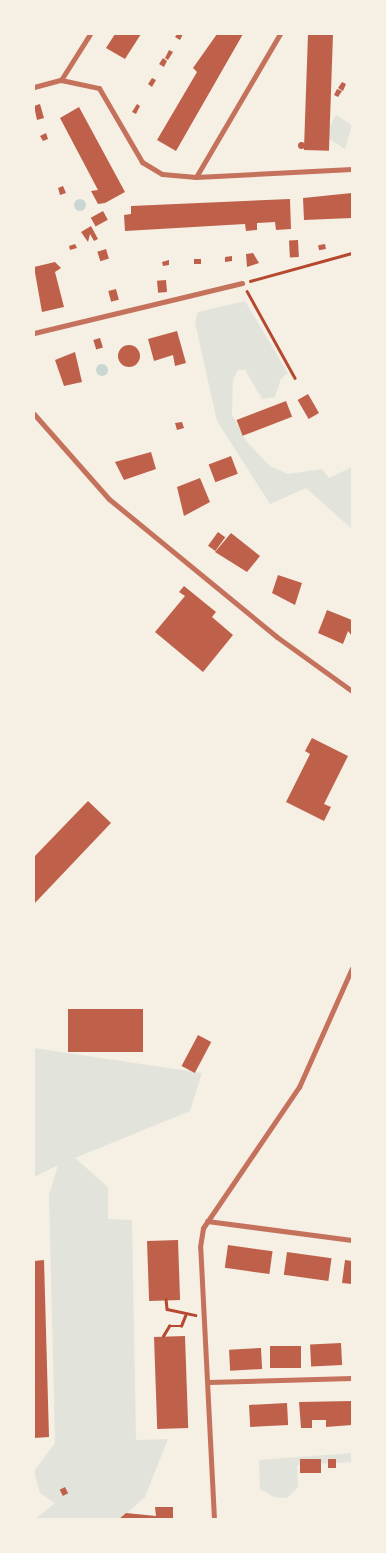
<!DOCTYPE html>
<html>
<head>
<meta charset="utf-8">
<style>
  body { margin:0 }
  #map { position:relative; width:386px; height:1553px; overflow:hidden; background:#f6efe4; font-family:"Noto Serif",serif }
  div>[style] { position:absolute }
  .green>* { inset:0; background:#e2e4dc }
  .water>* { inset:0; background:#c9d6d2 }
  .round { border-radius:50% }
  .building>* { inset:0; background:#bf614a; transform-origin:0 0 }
  .path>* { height:2.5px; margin:-1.25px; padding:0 1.25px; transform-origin:1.25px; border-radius:1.25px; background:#b5482f }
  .minor>* { height:5px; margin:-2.5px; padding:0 2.5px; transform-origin:2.5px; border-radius:2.5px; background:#c5725c }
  span { translate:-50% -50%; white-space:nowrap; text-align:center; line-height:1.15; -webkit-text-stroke:5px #f6efe4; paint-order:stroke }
  .frame { position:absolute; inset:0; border:35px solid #f6efe4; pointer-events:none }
</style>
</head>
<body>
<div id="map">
  <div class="green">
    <div style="clip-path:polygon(336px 115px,352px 125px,345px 149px,324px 136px)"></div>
    <div style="clip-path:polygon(245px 301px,288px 373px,281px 379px,275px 397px,262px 399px,245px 370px,238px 370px,233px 380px,232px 415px,246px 441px,270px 466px,288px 474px,322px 469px,329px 478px,352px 467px,352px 529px,306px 488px,270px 504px,217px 421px,195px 323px,198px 312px)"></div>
    <div style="clip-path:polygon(34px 1048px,202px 1073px,190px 1111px,75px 1158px,108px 1187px,108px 1219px,132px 1220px,136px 1440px,168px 1439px,145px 1497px,120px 1519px,35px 1519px,55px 1503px,40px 1493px,34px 1471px,55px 1443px,49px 1195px,58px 1165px,34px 1177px)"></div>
    <div style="clip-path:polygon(352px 1453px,352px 1462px,297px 1465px,298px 1487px,287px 1498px,274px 1497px,260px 1489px,259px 1460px)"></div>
  </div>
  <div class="water">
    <div class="round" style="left:74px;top:199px;width:12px;height:12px"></div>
    <div class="round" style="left:96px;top:364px;width:12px;height:12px"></div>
  </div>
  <div class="building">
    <div style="clip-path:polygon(115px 34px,141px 34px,125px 59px,106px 48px)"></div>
    <div style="clip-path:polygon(177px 34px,183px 34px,180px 40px,175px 37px)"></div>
    <div style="clip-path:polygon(217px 34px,243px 34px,176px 151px,157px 140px,197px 72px,193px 68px)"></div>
    <div style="left:308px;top:34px;width:25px;height:116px;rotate:2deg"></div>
    <div style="clip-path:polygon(169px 50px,173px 52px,168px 60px,165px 58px)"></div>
    <div style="clip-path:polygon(163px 58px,167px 61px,164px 67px,159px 64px)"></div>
    <div style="clip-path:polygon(152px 78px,156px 80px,152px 87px,148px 84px)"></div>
    <div style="clip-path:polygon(342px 82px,346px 84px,343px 91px,338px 88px)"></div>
    <div style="clip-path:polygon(337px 89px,342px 91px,338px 97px,334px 95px)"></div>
    <div style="clip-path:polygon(40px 104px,44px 118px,37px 120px,34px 106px)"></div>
    <div style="clip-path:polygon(137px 104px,140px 106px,136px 114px,132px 112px)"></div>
    <div style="clip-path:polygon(79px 107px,125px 192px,105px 203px,98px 204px,91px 191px,98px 190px,60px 118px)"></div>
    <div style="clip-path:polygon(317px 113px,321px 116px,317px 122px,313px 120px)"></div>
    <div style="clip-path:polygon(46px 133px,48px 139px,43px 141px,40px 136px)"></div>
    <div class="round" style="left:297.5px;top:141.5px;width:7px;height:7px"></div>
    <div style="clip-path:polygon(63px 186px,66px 193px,60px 195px,58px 188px)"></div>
    <div style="clip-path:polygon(352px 193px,352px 218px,304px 220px,303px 198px)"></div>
    <div style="clip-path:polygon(290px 199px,291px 229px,276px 230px,275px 222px,257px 223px,257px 230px,246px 231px,245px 224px,125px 231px,124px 215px,131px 214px,131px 206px)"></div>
    <div style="left:103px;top:211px;width:10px;height:14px;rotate:61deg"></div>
    <div style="clip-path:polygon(91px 226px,98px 239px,94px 241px,90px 234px,88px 242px,81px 232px)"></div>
    <div style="left:298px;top:240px;width:17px;height:9px;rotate:87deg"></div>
    <div style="clip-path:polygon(75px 244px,77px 248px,70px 250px,69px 246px)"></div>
    <div style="left:325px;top:244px;width:5px;height:7px;rotate:79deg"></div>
    <div style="left:106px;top:249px;width:10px;height:9px;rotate:73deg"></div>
    <div style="clip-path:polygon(253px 253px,259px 263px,247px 267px,246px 254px)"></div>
    <div style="clip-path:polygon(232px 256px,232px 261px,225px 262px,225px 257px)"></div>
    <div style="left:194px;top:259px;width:7px;height:5px"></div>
    <div style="clip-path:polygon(169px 260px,169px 265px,163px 266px,162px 262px)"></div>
    <div style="clip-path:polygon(55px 262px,61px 268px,55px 272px,64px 307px,42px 312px,34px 267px)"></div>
    <div style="left:166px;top:280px;width:12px;height:9px;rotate:85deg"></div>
    <div style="left:116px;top:289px;width:11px;height:8px;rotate:75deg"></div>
    <div style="clip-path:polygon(177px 331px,186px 363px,175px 366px,173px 355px,154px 361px,148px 339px)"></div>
    <div style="left:100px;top:338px;width:10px;height:7px;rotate:73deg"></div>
    <div class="round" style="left:118px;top:345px;width:22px;height:22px"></div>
    <div style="clip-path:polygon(75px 352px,82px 382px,64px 386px,55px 360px)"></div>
    <div style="left:308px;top:394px;width:22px;height:12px;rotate:60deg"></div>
    <div style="left:286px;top:401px;width:17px;height:53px;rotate:69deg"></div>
    <div style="clip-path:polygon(182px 422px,184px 428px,177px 430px,175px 423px)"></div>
    <div style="clip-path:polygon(151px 452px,156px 469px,124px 480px,115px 462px)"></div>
    <div style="left:231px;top:456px;width:19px;height:24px;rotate:69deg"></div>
    <div style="clip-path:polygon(200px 478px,210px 502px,184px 516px,177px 487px)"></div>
    <div style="left:218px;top:532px;width:9px;height:17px;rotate:36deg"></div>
    <div style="clip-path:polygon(231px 533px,260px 556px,247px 572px,215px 552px)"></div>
    <div style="clip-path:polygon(278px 575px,302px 583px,295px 605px,272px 593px)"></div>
    <div style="clip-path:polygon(184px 586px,216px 612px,212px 617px,233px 635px,203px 672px,155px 632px,185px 596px,179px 592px)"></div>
    <div style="clip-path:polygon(327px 610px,352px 620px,352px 636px,348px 631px,343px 644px,318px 633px)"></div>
    <div style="clip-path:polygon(312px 738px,348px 756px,324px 804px,331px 807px,324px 821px,286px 802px,310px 754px,305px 751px)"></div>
    <div style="clip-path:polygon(88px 801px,111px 823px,34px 904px,34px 857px)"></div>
    <div style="left:68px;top:1009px;width:75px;height:43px"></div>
    <div style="left:198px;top:1035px;width:15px;height:35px;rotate:28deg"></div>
    <div style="left:178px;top:1240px;width:60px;height:31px;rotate:88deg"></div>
    <div style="left:228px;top:1245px;width:45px;height:23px;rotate:8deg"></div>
    <div style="left:287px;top:1252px;width:45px;height:23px;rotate:8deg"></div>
    <div style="clip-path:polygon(44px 1260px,49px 1437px,34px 1438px,34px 1261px)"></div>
    <div style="clip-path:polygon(345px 1260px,352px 1261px,352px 1284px,342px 1283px)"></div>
    <div style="left:185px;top:1336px;width:92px;height:31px;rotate:88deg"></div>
    <div style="left:341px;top:1343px;width:22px;height:31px;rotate:87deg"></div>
    <div style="left:270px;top:1346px;width:31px;height:22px"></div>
    <div style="left:261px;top:1348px;width:21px;height:32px;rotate:87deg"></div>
    <div style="clip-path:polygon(352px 1401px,352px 1425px,326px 1427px,326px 1420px,312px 1420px,312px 1428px,301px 1428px,299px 1402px)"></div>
    <div style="left:287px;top:1403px;width:22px;height:38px;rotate:87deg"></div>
    <div style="left:321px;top:1459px;width:14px;height:21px;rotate:90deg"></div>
    <div style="left:328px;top:1459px;width:8px;height:9px"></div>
    <div style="left:65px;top:1487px;width:7px;height:6px;rotate:63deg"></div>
    <div style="clip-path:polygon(155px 1507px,173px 1507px,173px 1519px,119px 1519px,126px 1513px,156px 1516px)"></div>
  </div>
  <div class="path">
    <div style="left:250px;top:281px;width:106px;rotate:-15.4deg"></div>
    <div style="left:247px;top:291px;width:99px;rotate:61.1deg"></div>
    <div style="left:166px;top:1299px;width:10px;rotate:84deg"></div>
    <div style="left:167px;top:1309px;width:29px;rotate:12deg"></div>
    <div style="left:163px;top:1336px;width:12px;rotate:-59deg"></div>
    <div style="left:169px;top:1326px;width:12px"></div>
    <div style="left:181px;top:1326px;width:11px;rotate:-68deg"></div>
  </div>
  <div class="minor">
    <div style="left:61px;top:80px;width:54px;rotate:-57.8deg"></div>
    <div style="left:34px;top:87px;width:28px;rotate:-15deg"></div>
    <div style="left:61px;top:80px;width:39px;rotate:12deg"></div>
    <div style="left:99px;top:88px;width:86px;rotate:59.8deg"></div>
    <div style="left:142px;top:162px;width:23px;rotate:31deg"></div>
    <div style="left:162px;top:174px;width:34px;rotate:5deg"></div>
    <div style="left:196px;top:177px;width:166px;rotate:-59.6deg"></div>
    <div style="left:196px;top:177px;width:156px;rotate:-2.9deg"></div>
    <div style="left:34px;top:333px;width:214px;rotate:-13.5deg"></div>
    <div style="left:34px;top:414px;width:113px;rotate:48.6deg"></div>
    <div style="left:109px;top:499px;width:217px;rotate:39.4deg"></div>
    <div style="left:277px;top:637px;width:92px;rotate:35.8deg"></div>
    <div style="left:207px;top:1221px;width:146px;rotate:7.5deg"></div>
    <div style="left:208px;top:1382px;width:144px;rotate:-1.6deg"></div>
    <div style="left:214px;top:1519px;width:272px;rotate:-92.9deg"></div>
    <div style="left:200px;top:1247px;width:19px;rotate:-81deg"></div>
    <div style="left:203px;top:1228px;width:171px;rotate:-55.8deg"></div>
    <div style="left:299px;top:1087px;width:130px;rotate:-66deg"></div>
  </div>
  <div class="frame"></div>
</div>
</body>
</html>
